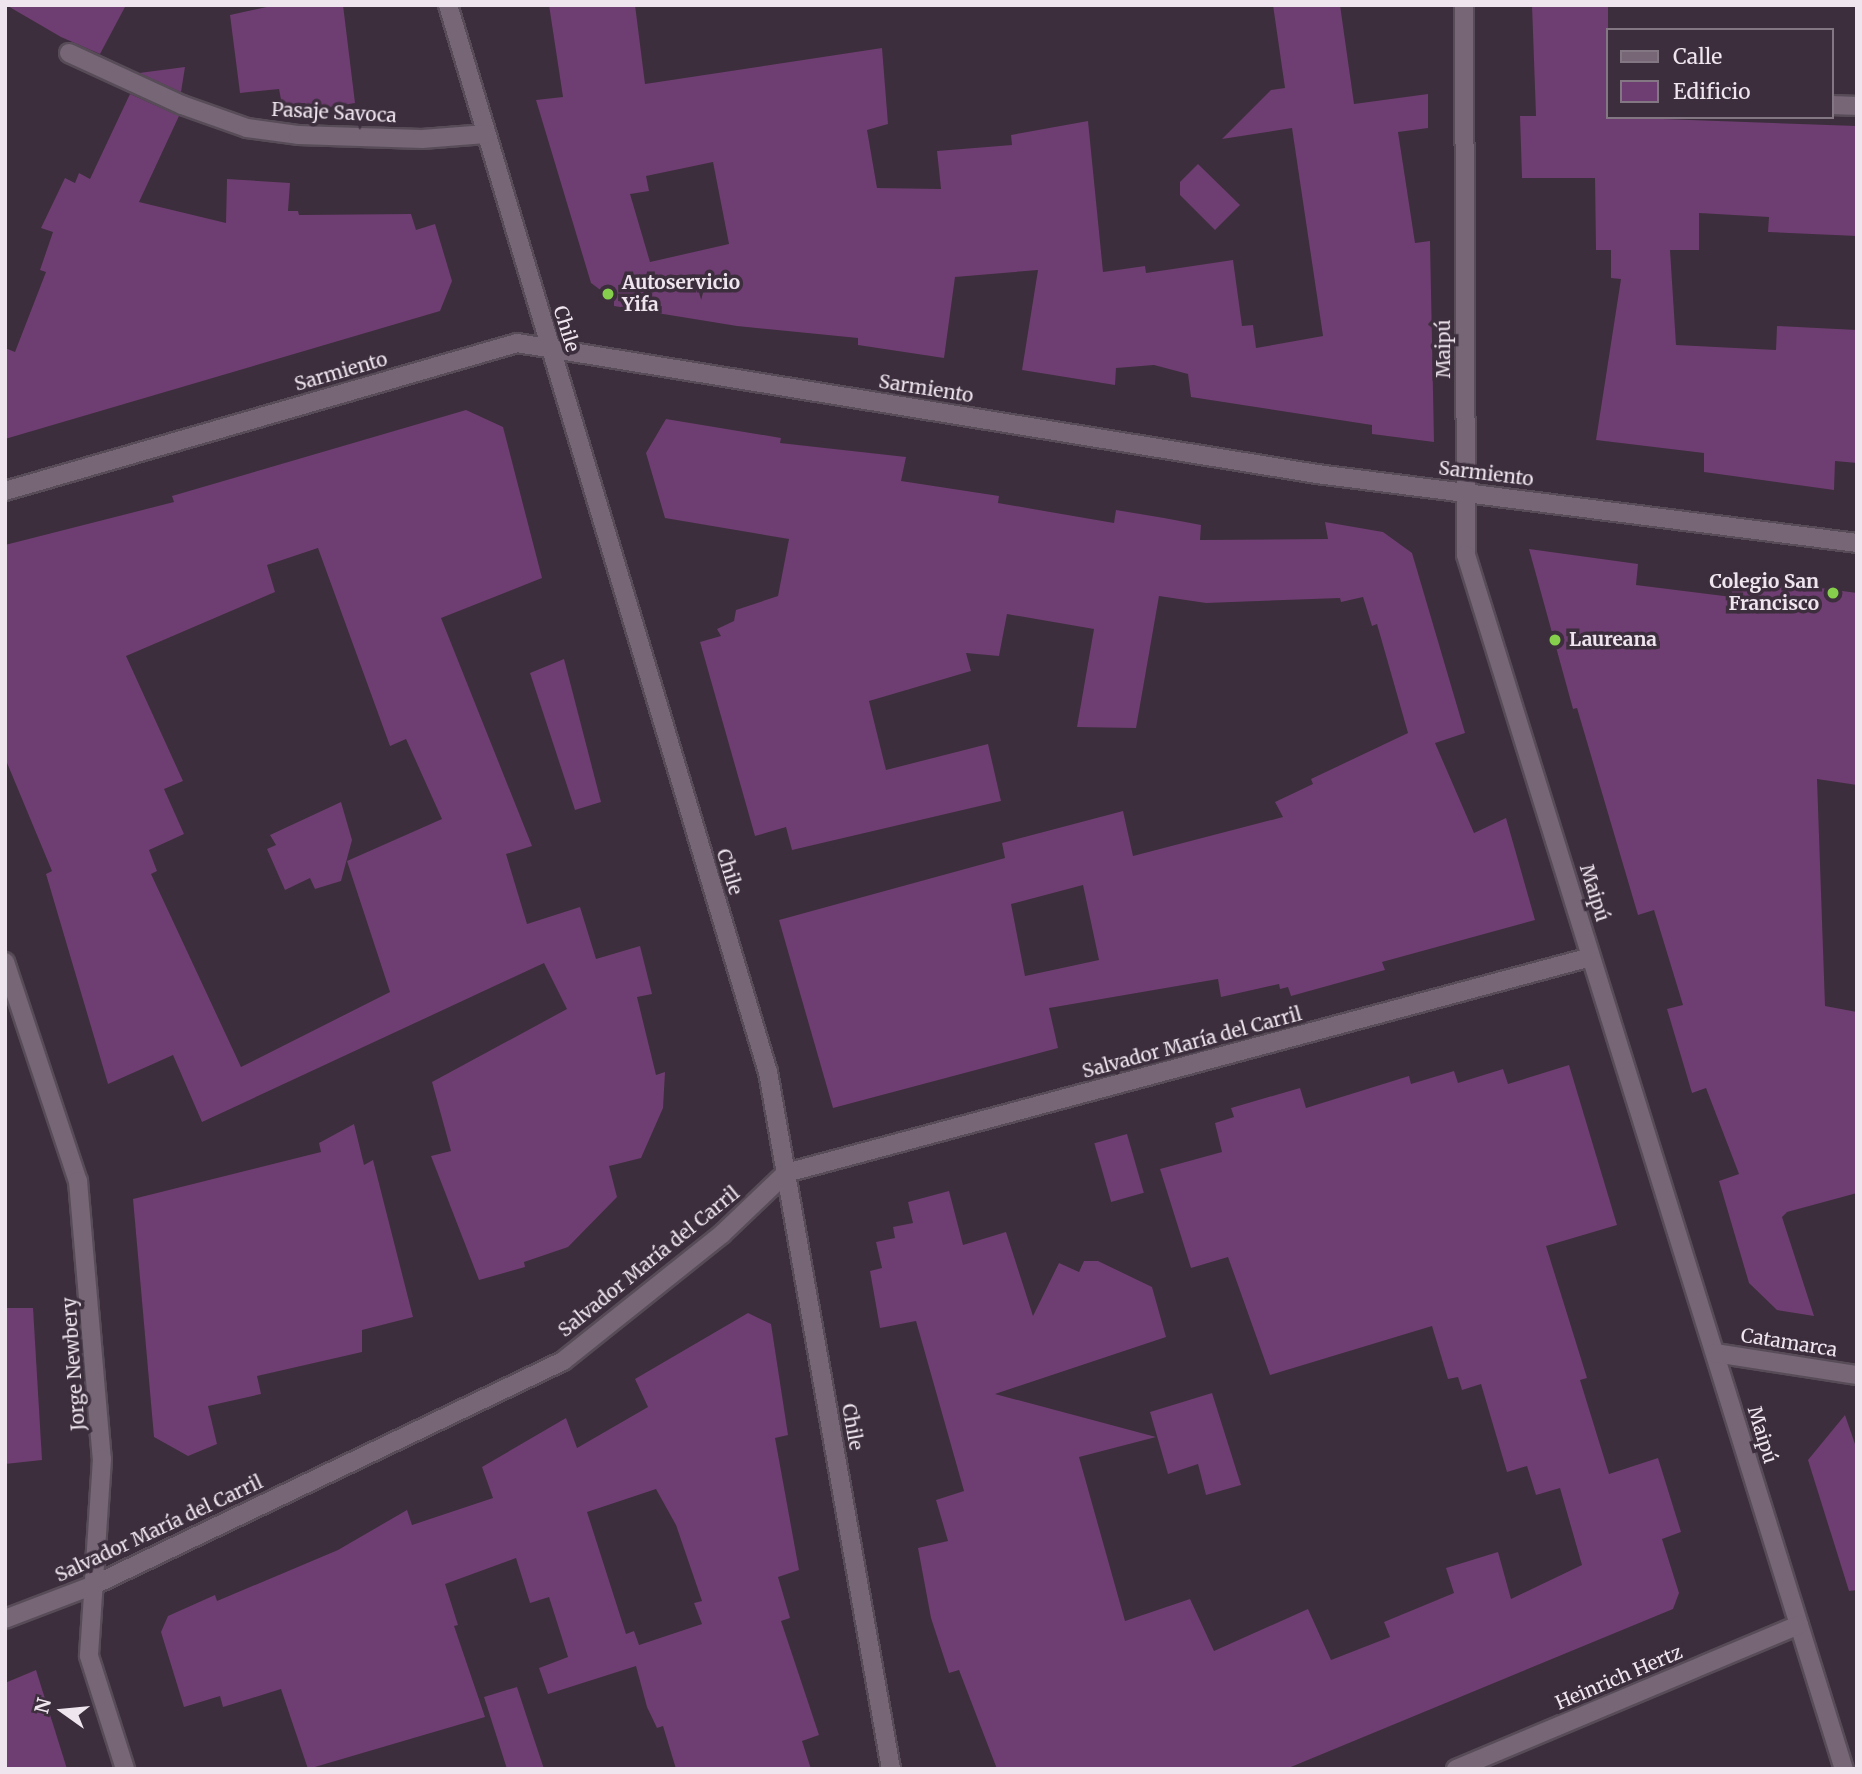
<!DOCTYPE html>
<html>
<head>
<meta charset="utf-8">
<style>
  body { margin:0 }
  #map { position:relative; width:1862px; height:1774px; overflow:hidden; background:#3c2e3c; font-family:Merriweather,serif }
  div>[style] { position:absolute }
  .building>* { inset:0; background:#6e3d71; transform-origin:0 0 }
  .roads { filter:drop-shadow(2px 0 #584c58) drop-shadow(-2px 0 #584c58) drop-shadow(0 2px #584c58) drop-shadow(0 -2px #584c58) }
  .minor>* { height:18px; margin:-9px; padding:0 9px; transform-origin:9px; border-radius:9px; background:#766676 }
  .dots>* { width:19px; height:19px; translate:-50% -50%; box-sizing:border-box; border:4px solid #3c2e3c; border-radius:50% }
  span { translate:-50% -50%; white-space:nowrap; text-align:center; line-height:1.15; -webkit-text-stroke:7px #3c2e3c; paint-order:stroke }
  .street-label { font-size:19px; color:#eee5ef }
  .poi-label { font-size:19px; color:#eee5ef; font-weight:700 }
  .left { translate:0 -50%; text-align:left }
  .right { translate:-100% -50%; text-align:right }
  .frame { position:absolute; inset:0; border:7px solid #eee5ef; pointer-events:none }
  .legend { position:absolute; left:1606px; top:28px; width:228px; height:91px; box-sizing:border-box; background:#3c2e3c; border:2px solid #837784; margin:0; padding:9px 12px; list-style:none; font-size:21px; color:#eee5ef }
  .legend li { display:flex; align-items:center; gap:14px; height:35px }
  .legend b { width:35px; border:2px solid #837784 }
  .north { position:absolute; left:28px; top:1676px; width:70px; height:70px; -webkit-text-stroke:5px #3c2e3c; paint-order:stroke; rotate:285deg; font-size:19px; font-weight:700; line-height:28px; text-align:center; color:#eee5ef }
  .north::after { content:''; display:block; margin:auto; width:24px; height:32px; background:#eee5ef; clip-path:polygon(50% 0,100% 100%,50% 72%,0 100%) }
</style>
</head>
<body>
<div id="map">
  <div class="building">
    <div style="clip-path:polygon(6px 5px,126px 5px,100px 54px,61px 37px)"></div>
    <div style="clip-path:polygon(276px 5px,343px 5px,355px 103px,307px 111px,305px 103px,282px 105px,279px 89px,240px 93px,230px 15px)"></div>
    <div style="clip-path:polygon(evenodd,549px 5px,635px 5px,645px 84px,882px 48px,888px 124px,867px 130px,877px 188px,941px 189px,937px 151px,1012px 145px,1011px 135px,1088px 121px,1103px 272px,1145px 266px,1146px 273px,1233px 260px,1242px 326px,1253px 325px,1256px 348px,1323px 336px,1292px 128px,1222px 139px,1271px 90px,1285px 88px,1273px 5px,1340px 5px,1354px 104px,1428px 94px,1428px 128px,1398px 132px,1415px 243px,1430px 241px,1434px 442px,1372px 434px,1372px 425px,1191px 397px,1188px 374px,1154px 365px,1116px 368px,1115px 385px,1022px 370px,1038px 270px,955px 277px,944px 358px,858px 345px,858px 338px,737px 326px,614px 306px,614px 300px,591px 283px,536px 100px,563px 97px,549px 5px,713px 162px,729px 244px,650px 262px,630px 194px,649px 191px,646px 176px,713px 162px)"></div>
    <div style="clip-path:polygon(1532px 5px,1608px 5px,1608px 117px,1857px 126px,1857px 236px,1768px 232px,1769px 217px,1699px 213px,1699px 250px,1670px 250px,1676px 345px,1776px 350px,1777px 326px,1857px 330px,1857px 463px,1835px 461px,1834px 490px,1704px 472px,1704px 453px,1596px 440px,1621px 279px,1611px 278px,1611px 250px,1596px 250px,1595px 178px,1522px 178px,1520px 116px,1536px 116px)"></div>
    <div style="clip-path:polygon(185px 67px,181px 92px,139px 73px)"></div>
    <div style="clip-path:polygon(130px 94px,179px 116px,139px 202px,226px 223px,227px 179px,290px 183px,288px 211px,298px 211px,299px 215px,411px 214px,416px 230px,435px 224px,452px 281px,440px 311px,5px 439px,5px 348px,15px 352px,46px 272px,40px 270px,53px 232px,41px 228px,65px 178px,75px 183px,79px 173px,90px 179px)"></div>
    <div style="clip-path:polygon(1198px 164px,1240px 205px,1215px 230px,1180px 195px,1180px 182px)"></div>
    <div style="clip-path:polygon(evenodd,466px 410px,503px 427px,542px 578px,441px 618px,532px 846px,506px 854px,527px 924px,580px 907px,596px 959px,640px 946px,652px 994px,637px 997px,656px 1075px,665px 1072px,663px 1108px,641px 1158px,609px 1166px,617px 1197px,568px 1247px,524px 1262px,525px 1267px,479px 1280px,431px 1156px,451px 1151px,432px 1082px,567px 1009px,544px 963px,202px 1122px,173px 1055px,108px 1084px,46px 874px,52px 871px,5px 758px,5px 545px,174px 502px,172px 496px,466px 410px,318px 548px,390px 746px,406px 739px,442px 819px,347px 861px,390px 992px,241px 1067px,151px 874px,157px 871px,149px 850px,184px 834px,164px 789px,183px 781px,126px 656px,275px 592px,267px 565px,318px 548px)"></div>
    <div style="clip-path:polygon(evenodd,666px 419px,781px 438px,780px 443px,906px 457px,901px 481px,999px 496px,998px 503px,1114px 523px,1116px 510px,1164px 518px,1201px 525px,1200px 540px,1328px 539px,1325px 522px,1383px 532px,1412px 553px,1465px 733px,1435px 743px,1474px 833px,1506px 818px,1535px 920px,1382px 962px,1385px 970px,1291px 996px,1288px 987px,1280px 989px,1279px 984px,1221px 997px,1218px 979px,1049px 1008px,1058px 1048px,833px 1108px,779px 920px,1005px 858px,1002px 843px,1123px 811px,1133px 856px,1283px 817px,1275px 802px,1313px 784px,1311px 779px,1408px 733px,1377px 624px,1372px 626px,1363px 597px,1341px 602px,1340px 598px,1206px 603px,1159px 596px,1136px 728px,1077px 727px,1094px 629px,1007px 614px,999px 656px,966px 653px,971px 671px,869px 701px,886px 770px,988px 744px,1001px 801px,792px 850px,786px 827px,755px 836px,700px 642px,721px 636px,717px 629px,734px 621px,736px 610px,778px 596px,789px 539px,665px 518px,646px 453px,666px 419px,1083px 885px,1099px 960px,1025px 976px,1011px 904px,1083px 885px)"></div>
    <div style="clip-path:polygon(1529px 549px,1638px 564px,1636px 585px,1732px 597px,1731px 576px,1857px 593px,1857px 785px,1817px 779px,1825px 1006px,1857px 1012px,1857px 1193px,1787px 1212px,1782px 1217px,1814px 1316px,1777px 1310px,1749px 1283px,1719px 1181px,1739px 1174px,1706px 1088px,1692px 1093px,1667px 1009px,1683px 1005px,1654px 910px,1638px 915px,1577px 708px,1573px 709px)"></div>
    <div style="clip-path:polygon(564px 659px,601px 802px,575px 810px,530px 673px)"></div>
    <div style="clip-path:polygon(341px 802px,352px 840px,341px 881px,315px 889px,310px 878px,285px 890px,267px 849px,276px 845px,270px 835px)"></div>
    <div style="clip-path:polygon(1569px 1065px,1617px 1225px,1546px 1246px,1587px 1378px,1580px 1380px,1609px 1474px,1658px 1458px,1681px 1532px,1662px 1539px,1679px 1593px,1673px 1609px,1286px 1769px,997px 1769px,959px 1670px,949px 1673px,931px 1618px,918px 1548px,948px 1541px,936px 1500px,964px 1491px,916px 1321px,880px 1328px,870px 1271px,882px 1268px,876px 1242px,895px 1238px,893px 1227px,913px 1223px,908px 1202px,949px 1191px,963px 1245px,1006px 1232px,1033px 1316px,1059px 1263px,1079px 1272px,1084px 1261px,1098px 1261px,1152px 1287px,1166px 1337px,995px 1394px,1156px 1437px,1079px 1457px,1125px 1621px,1190px 1599px,1214px 1651px,1308px 1609px,1331px 1660px,1390px 1637px,1384px 1622px,1454px 1593px,1446px 1568px,1498px 1552px,1511px 1599px,1582px 1565px,1560px 1488px,1536px 1495px,1527px 1466px,1507px 1472px,1481px 1384px,1462px 1390px,1458px 1377px,1448px 1379px,1432px 1326px,1270px 1375px,1228px 1257px,1191px 1268px,1160px 1169px,1222px 1152px,1215px 1123px,1234px 1117px,1231px 1108px,1300px 1088px,1306px 1108px,1409px 1076px,1411px 1084px,1454px 1071px,1458px 1083px,1503px 1069px,1508px 1084px)"></div>
    <div style="clip-path:polygon(354px 1124px,364px 1165px,373px 1160px,413px 1317px,362px 1330px,362px 1352px,257px 1376px,261px 1394px,208px 1406px,217px 1444px,188px 1456px,154px 1437px,133px 1199px,321px 1152px,319px 1143px)"></div>
    <div style="left:1127px;top:1134px;width:61px;height:34px;rotate:74deg"></div>
    <div style="clip-path:polygon(5px 1308px,33px 1308px,42px 1460px,5px 1464px)"></div>
    <div style="clip-path:polygon(evenodd,748px 1313px,771px 1324px,788px 1435px,775px 1438px,799px 1570px,778px 1577px,790px 1618px,781px 1621px,819px 1735px,802px 1741px,811px 1769px,676px 1769px,663px 1726px,657px 1728px,647px 1707px,636px 1666px,548px 1694px,539px 1668px,568px 1657px,549px 1597px,530px 1603px,516px 1558px,445px 1584px,458px 1625px,454px 1626px,485px 1717px,308px 1769px,281px 1689px,223px 1707px,220px 1696px,184px 1707px,161px 1632px,168px 1616px,215px 1595px,217px 1601px,338px 1550px,407px 1510px,412px 1525px,493px 1498px,482px 1467px,566px 1418px,577px 1448px,648px 1407px,635px 1379px,748px 1313px,656px 1489px,676px 1525px,702px 1601px,694px 1603px,702px 1624px,639px 1645px,634px 1631px,626px 1634px,587px 1512px,656px 1489px)"></div>
    <div style="clip-path:polygon(1212px 1393px,1241px 1485px,1206px 1495px,1198px 1464px,1168px 1474px,1150px 1412px)"></div>
    <div style="clip-path:polygon(1845px 1415px,1857px 1450px,1857px 1590px,1849px 1591px,1808px 1460px)"></div>
    <div style="clip-path:polygon(36px 1670px,67px 1769px,5px 1769px,5px 1683px)"></div>
    <div style="clip-path:polygon(517px 1687px,532px 1733px,544px 1769px,507px 1769px,484px 1697px)"></div>
  </div>
  <div class="roads">
    <div class="minor">
      <div style="left:448px;top:5px;width:1114px;rotate:73.31deg"></div>
      <div style="left:768px;top:1072px;width:708px;rotate:79.99deg"></div>
      <div style="left:1464px;top:5px;width:550px;rotate:89.79deg"></div>
      <div style="left:1466px;top:555px;width:1271px;rotate:72.71deg"></div>
      <div style="left:69px;top:53px;width:124px;rotate:24.7deg"></div>
      <div style="left:182px;top:105px;width:69px;rotate:19.5deg"></div>
      <div style="left:247px;top:128px;width:51px;rotate:7.8deg"></div>
      <div style="left:298px;top:135px;width:124px;rotate:1.8deg"></div>
      <div style="left:422px;top:139px;width:64px;rotate:-4.5deg"></div>
      <div style="left:1832px;top:105px;width:25px;rotate:2deg"></div>
      <div style="left:5px;top:491px;width:533px;rotate:-16.12deg"></div>
      <div style="left:517px;top:343px;width:811px;rotate:9.3deg"></div>
      <div style="left:1317px;top:474px;width:544px;rotate:7.28deg"></div>
      <div style="left:5px;top:962px;width:231px;rotate:71.6deg"></div>
      <div style="left:78px;top:1181px;width:279px;rotate:85.1deg"></div>
      <div style="left:102px;top:1459px;width:197px;rotate:93.8deg"></div>
      <div style="left:89px;top:1656px;width:119px;rotate:72.3deg"></div>
      <div style="left:1715px;top:1353px;width:144px;rotate:8.8deg"></div>
      <div style="left:5px;top:1619px;width:95px;rotate:-20.9deg"></div>
      <div style="left:94px;top:1585px;width:520px;rotate:-25.53deg"></div>
      <div style="left:563px;top:1361px;width:203px;rotate:-38.6deg"></div>
      <div style="left:722px;top:1234px;width:88px;rotate:-43.6deg"></div>
      <div style="left:786px;top:1173px;width:833px;rotate:-15.02deg"></div>
      <div style="left:1456px;top:1769px;width:372px;rotate:-22.8deg"></div>
    </div>
  </div>
  <div class="dots">
    <div style="left:608px;top:294px;background:#85cf4c"></div>
    <div style="left:1833px;top:593px;background:#85cf4c"></div>
    <div style="left:1555px;top:640px;background:#85cf4c"></div>
  </div>
  <div class="street-label">
    <span style="left:334px;top:113px;rotate:3deg">Pasaje Savoca</span>
    <span style="left:566px;top:329px;rotate:73deg">Chile</span>
    <span style="left:1444px;top:349px;rotate:-90deg">Maipú</span>
    <span style="left:341px;top:372px;rotate:-16deg">Sarmiento</span>
    <span style="left:926px;top:389px;rotate:9deg">Sarmiento</span>
    <span style="left:1486px;top:474px;rotate:7deg">Sarmiento</span>
    <span style="left:729px;top:872px;rotate:73deg">Chile</span>
    <span style="left:1594px;top:893px;rotate:73deg">Maipú</span>
    <span style="left:1192px;top:1043px;rotate:-15deg">Salvador María del Carril</span>
    <span style="left:649px;top:1262px;rotate:-39deg">Salvador María del Carril</span>
    <span style="left:1789px;top:1343px;rotate:9deg">Catamarca</span>
    <span style="left:74px;top:1364px;rotate:-94deg">Jorge Newbery</span>
    <span style="left:852px;top:1427px;rotate:80deg">Chile</span>
    <span style="left:1762px;top:1435px;rotate:73deg">Maipú</span>
    <span style="left:159px;top:1529px;rotate:-25deg">Salvador María del Carril</span>
    <span style="left:1619px;top:1678px;rotate:-23deg">Heinrich Hertz</span>
  </div>
  <div class="poi-label">
    <span class="left" style="left:622px;top:294px">Autoservicio<br>Yifa</span>
    <span class="right" style="left:1819px;top:593px">Colegio San<br>Francisco</span>
    <span class="left" style="left:1569px;top:640px">Laureana</span>
  </div>
  <div class="frame"></div>
  <ul class="legend">
  <li><b style="height:9px;background:#766676"></b>Calle</li>
  <li><b style="height:19px;background:#6e3d71"></b>Edificio</li>
  </ul>
  <div class="north">N</div>
</div>
</body>
</html>
